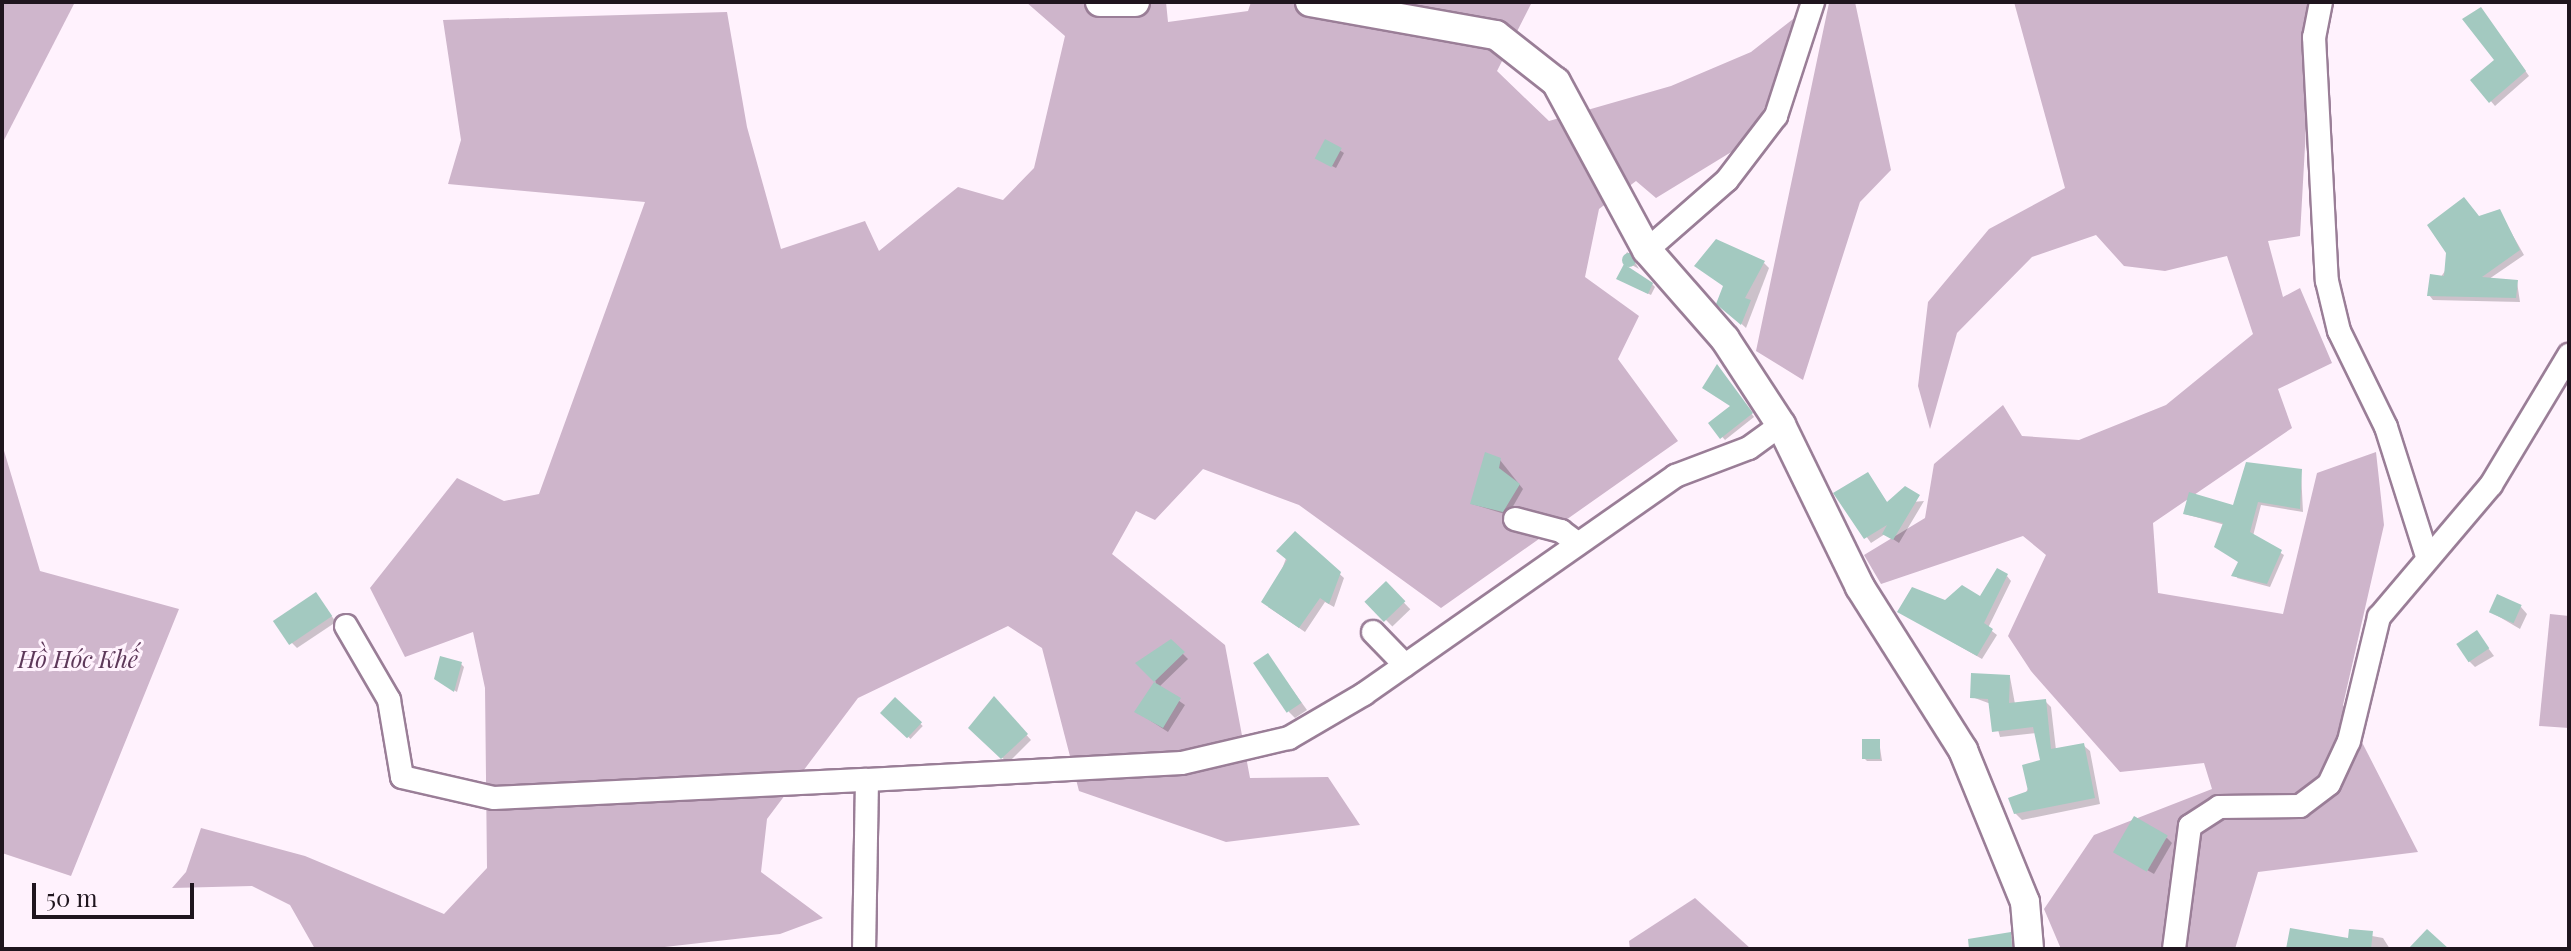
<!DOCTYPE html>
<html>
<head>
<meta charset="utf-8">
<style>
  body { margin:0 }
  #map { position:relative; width:2571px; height:951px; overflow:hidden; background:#fff2fd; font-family:"Playfair Display",serif }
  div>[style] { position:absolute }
  .forest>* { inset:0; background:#ceb5cb }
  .water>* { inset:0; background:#cfb6cc }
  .shadow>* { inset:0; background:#0003; transform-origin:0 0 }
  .building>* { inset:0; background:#a3c9c0; transform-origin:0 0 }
  .round { border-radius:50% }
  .roads { filter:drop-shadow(2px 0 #9a7e97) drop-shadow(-2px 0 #9a7e97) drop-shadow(0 2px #9a7e97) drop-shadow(0 -2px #9a7e97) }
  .minor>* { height:22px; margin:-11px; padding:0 11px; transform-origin:11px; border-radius:11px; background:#fff }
  .tertiary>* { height:28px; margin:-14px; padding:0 14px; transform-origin:14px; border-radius:14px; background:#fff }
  span { translate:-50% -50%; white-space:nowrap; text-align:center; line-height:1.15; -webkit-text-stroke:6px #fff2fd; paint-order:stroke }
  .water-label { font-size:24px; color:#5d3859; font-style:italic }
  .frame { position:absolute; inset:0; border:4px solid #1f151e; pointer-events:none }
  .scale { position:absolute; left:32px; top:883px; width:162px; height:36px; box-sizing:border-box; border:4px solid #1f151e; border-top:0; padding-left:10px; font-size:24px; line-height:28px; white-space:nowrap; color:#1f151e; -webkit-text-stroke:6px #fff2fd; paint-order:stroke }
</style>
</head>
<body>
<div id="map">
  <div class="forest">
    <div style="clip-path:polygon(1026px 2px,1166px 2px,1168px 22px,1248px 11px,1251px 2px,1532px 2px,1497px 71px,1549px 121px,1671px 86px,1751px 52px,1797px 16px,1803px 72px,1773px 91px,1746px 143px,1656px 198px,1636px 181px,1599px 209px,1585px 277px,1639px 316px,1618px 359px,1678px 441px,1441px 608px,1299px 505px,1203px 469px,1155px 520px,1136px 511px,1112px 554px,1225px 645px,1250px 778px,1328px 777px,1360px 825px,1226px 842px,1079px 791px,1042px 648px,1008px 626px,858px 698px,767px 819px,761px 872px,823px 918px,780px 934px,647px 949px,315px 949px,290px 905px,252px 886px,172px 888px,186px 872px,201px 828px,305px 856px,444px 914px,487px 868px,485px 688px,473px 632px,405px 657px,370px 588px,457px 478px,504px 501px,539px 494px,645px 202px,448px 184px,461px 140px,443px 20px,727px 12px,747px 127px,781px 249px,865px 221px,879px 251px,958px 187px,1003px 200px,1034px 168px,1065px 36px)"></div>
    <div style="clip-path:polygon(1855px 2px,1891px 170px,1860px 202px,1803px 380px,1756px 351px,1829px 3px)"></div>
    <div style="clip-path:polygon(2014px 2px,2313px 2px,2300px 236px,2268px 241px,2283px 297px,2300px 288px,2332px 363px,2278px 389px,2292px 428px,2153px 523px,2158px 593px,2283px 614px,2317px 473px,2376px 452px,2384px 525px,2343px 705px,2418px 852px,2258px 872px,2235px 949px,2061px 949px,2044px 909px,2094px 835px,2212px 789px,2204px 763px,2120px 772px,2031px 671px,2008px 636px,2046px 555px,2023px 536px,1881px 584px,1864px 555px,1925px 518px,1934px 464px,2003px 405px,2022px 436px,2079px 440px,2166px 405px,2253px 334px,2227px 256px,2165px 271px,2124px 266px,2096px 235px,2032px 257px,1957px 333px,1930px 429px,1918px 386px,1928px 302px,1989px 229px,2065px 188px)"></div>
    <div style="clip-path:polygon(2550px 614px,2569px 616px,2569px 728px,2539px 726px)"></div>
    <div style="clip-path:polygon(1695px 898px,1751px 949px,1630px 949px,1629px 941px)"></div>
  </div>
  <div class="water">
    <div style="clip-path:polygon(2px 2px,75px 2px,2px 144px)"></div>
    <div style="clip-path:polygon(2px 444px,40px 571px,179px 609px,71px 876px,2px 853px)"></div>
  </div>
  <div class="shadow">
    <div style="clip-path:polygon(2485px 14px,2529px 76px,2495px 106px,2473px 80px,2497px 61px)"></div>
    <div style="clip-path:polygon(1325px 141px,1344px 153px,1336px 168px,1320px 160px)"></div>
    <div style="clip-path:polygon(2499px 211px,2524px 255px,2489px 279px,2517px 282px,2520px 302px,2433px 300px,2429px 295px,2480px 218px)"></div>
    <div style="clip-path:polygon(1627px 252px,1630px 254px,1639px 269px,1623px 260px)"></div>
    <div style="clip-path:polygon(1764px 263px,1769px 268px,1746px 328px,1719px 303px,1725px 287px)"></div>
    <div style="clip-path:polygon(1618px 279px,1652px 284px,1655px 287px,1651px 295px)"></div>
    <div style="clip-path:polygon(1717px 367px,1754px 417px,1725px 440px,1711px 424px,1733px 407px)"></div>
    <div style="clip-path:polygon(1500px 460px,1523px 489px,1508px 515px,1472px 504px)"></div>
    <div style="clip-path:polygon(2301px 471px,2303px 512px,2261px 505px,2253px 536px,2284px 555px,2270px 587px,2237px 578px,2239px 563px,2225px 525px,2185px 514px,2234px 508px)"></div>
    <div style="clip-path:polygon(1868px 474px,1888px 504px,1924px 501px,1899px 543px,1885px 534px,1871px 543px,1836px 494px)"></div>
    <div style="clip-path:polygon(1295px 534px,1344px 578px,1334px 607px,1325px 602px,1305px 632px,1268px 607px)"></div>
    <div style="clip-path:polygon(2007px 576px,2011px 581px,1988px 628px,1997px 635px,1982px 659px,1900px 612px,1980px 599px)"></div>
    <div style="left:1386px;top:584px;width:35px;height:25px;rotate:46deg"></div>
    <div style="clip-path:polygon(316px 595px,336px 622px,297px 648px,291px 642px)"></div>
    <div style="clip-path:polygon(2521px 607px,2527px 614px,2520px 629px,2491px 612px)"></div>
    <div style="clip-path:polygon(2477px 633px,2494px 656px,2475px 667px,2469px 661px)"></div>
    <div style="clip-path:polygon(1170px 641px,1188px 659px,1159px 687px,1185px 705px,1168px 732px,1137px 712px,1156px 682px,1138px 663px)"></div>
    <div style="clip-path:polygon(1268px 656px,1307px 710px,1295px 718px,1289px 712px)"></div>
    <div style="clip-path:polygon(461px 664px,464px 667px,457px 692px,440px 681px)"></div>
    <div style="clip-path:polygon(2010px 677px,2015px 704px,2045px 701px,2051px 707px,2056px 750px,2083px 745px,2090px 751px,2100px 804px,2022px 820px,2015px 813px,2042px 762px,2036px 733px,2000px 737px,1991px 704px,1972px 697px)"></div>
    <div style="clip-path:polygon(994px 699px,1031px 740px,1008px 763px,970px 728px)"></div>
    <div style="left:895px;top:700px;width:38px;height:18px;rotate:43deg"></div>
    <div style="clip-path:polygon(1879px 741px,1882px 761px,1867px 761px,1864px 758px)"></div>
    <div style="clip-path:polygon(2167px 838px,2172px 843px,2154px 874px,2114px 851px)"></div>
    <div style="clip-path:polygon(2350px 932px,2383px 938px,2390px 949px,2288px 949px,2350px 941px)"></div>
    <div style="clip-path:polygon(2010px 935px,2017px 942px,2019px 949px,2001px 949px)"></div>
  </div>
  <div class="building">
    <div style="clip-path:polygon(2481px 7px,2526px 71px,2489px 103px,2470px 80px,2494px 60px,2462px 19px)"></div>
    <div style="left:1325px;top:139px;width:19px;height:22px;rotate:28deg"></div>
    <div style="clip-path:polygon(2464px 197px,2479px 216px,2500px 209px,2520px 250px,2482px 277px,2518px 280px,2516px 298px,2427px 296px,2430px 274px,2444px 276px,2446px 253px,2427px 225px)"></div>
    <div style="clip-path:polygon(1716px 239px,1765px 261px,1745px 298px,1751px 300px,1741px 325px,1716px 304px,1723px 286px,1694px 266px)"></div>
    <div class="round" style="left:1622px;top:253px;width:14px;height:14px"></div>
    <div style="clip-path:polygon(1624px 264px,1653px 283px,1648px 294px,1616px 279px)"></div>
    <div style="clip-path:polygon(1717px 364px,1753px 413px,1720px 439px,1708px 423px,1730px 406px,1702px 388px)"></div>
    <div style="clip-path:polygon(1485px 452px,1501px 458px,1499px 468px,1520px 484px,1503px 512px,1470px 504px)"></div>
    <div style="clip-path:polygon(2246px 462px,2302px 469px,2300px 509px,2258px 502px,2250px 532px,2282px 550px,2267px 584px,2231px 576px,2238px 562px,2214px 547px,2223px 523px,2183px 514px,2189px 492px,2233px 505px)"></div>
    <div style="clip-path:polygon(1868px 472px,1887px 502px,1905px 486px,1920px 495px,1893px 540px,1882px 534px,1887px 525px,1864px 539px,1833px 493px)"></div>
    <div style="clip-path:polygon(1295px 531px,1341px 572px,1329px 604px,1320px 598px,1299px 628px,1261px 602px,1287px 560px,1276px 551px)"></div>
    <div style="clip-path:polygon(1997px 568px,2008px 574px,1984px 623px,1993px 629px,1977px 656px,1897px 612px,1912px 587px,1945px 600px,1962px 585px,1980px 596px)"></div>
    <div style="left:1386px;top:581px;width:28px;height:30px;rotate:46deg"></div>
    <div style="left:316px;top:592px;width:29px;height:52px;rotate:56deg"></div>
    <div style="left:2497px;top:594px;width:27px;height:20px;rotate:24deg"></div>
    <div style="left:2477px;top:630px;width:22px;height:25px;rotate:56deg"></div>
    <div style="clip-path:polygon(1171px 639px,1185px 652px,1154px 682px,1181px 698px,1163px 728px,1134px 712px,1154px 682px,1135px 663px)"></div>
    <div style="left:1268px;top:653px;width:60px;height:18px;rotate:56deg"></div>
    <div style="clip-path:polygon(440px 656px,462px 662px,454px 692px,434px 679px)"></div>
    <div style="clip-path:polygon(1971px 673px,2010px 675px,2009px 703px,2046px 699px,2051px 749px,2084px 743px,2095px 798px,2014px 814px,2008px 798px,2028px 791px,2022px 765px,2040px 760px,2033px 727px,1992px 732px,1988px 699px,1970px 698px)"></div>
    <div style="clip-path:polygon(994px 696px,1028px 734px,1001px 759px,968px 728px)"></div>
    <div style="left:895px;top:697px;width:37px;height:22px;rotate:43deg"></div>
    <div style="left:1862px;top:739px;width:18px;height:20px"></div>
    <div style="left:2134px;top:816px;width:39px;height:42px;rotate:30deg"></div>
    <div style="clip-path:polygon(2290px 928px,2348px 938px,2349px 929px,2373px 931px,2371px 949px,2286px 949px)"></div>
    <div style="clip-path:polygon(2427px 929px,2449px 949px,2408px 949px)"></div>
    <div style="clip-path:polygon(2011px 932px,2012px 949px,1969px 949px,1968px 939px)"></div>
  </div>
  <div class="roads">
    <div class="minor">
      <div style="left:2321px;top:2px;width:36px;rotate:101deg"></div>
      <div style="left:2314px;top:37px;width:244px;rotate:87deg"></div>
      <div style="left:2327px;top:281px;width:51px;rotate:76.5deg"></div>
      <div style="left:2339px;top:331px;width:107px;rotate:63.9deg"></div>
      <div style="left:2386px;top:427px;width:135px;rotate:72.4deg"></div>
      <div style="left:1647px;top:250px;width:106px;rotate:-41.2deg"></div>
      <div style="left:1727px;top:180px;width:81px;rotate:-52.6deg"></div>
      <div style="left:1776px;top:116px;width:120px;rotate:-72deg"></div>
      <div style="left:1515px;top:519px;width:48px;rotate:14.6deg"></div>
      <div style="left:1561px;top:531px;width:21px;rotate:37deg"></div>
      <div style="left:346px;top:626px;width:86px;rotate:59.8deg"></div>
      <div style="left:389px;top:700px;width:78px;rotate:80.4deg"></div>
      <div style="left:402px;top:777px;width:94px;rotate:12.9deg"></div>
      <div style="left:494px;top:798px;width:373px;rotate:-2.8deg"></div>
      <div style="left:867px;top:780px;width:169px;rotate:91deg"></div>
      <div style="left:1373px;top:632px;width:46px;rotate:45.9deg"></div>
      <div style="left:867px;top:780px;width:315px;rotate:-3.1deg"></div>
      <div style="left:1182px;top:763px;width:110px;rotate:-13.2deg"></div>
      <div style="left:1289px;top:738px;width:87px;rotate:-30.4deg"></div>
      <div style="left:1364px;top:694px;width:380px;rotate:-35deg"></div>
      <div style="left:1675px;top:476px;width:79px;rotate:-20.7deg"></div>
      <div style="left:1749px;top:448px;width:39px;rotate:-36deg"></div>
      <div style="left:2174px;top:949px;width:124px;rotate:-82.6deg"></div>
      <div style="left:2190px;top:826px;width:35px;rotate:-33deg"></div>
      <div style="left:2219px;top:807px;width:81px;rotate:-0.7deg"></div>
      <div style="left:2300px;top:806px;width:36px;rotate:-37deg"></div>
      <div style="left:2329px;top:784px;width:47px;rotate:-65.1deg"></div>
      <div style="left:2349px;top:741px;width:128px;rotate:-76.4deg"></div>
      <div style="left:2379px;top:617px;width:173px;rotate:-49.7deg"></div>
      <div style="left:2491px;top:485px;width:152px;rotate:-59deg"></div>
    </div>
    <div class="tertiary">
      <div style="left:1100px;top:2px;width:35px"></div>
      <div style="left:1310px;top:2px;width:189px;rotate:10.1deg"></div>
      <div style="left:1496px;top:35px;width:76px;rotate:38.1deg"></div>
      <div style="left:1556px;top:82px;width:191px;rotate:61.6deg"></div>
      <div style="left:1647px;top:250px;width:118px;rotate:48.8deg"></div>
      <div style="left:1725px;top:339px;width:103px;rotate:56.9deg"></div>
      <div style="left:1781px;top:425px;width:180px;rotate:64deg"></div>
      <div style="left:1860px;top:587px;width:193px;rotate:57.7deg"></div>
      <div style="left:1963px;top:750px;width:164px;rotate:67.8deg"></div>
      <div style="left:2025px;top:902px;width:47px;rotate:85.1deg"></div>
    </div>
  </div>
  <div class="water-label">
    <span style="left:78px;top:659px">Hồ Hóc Khế</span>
  </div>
  <div class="frame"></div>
  <div class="scale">50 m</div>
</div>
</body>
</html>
